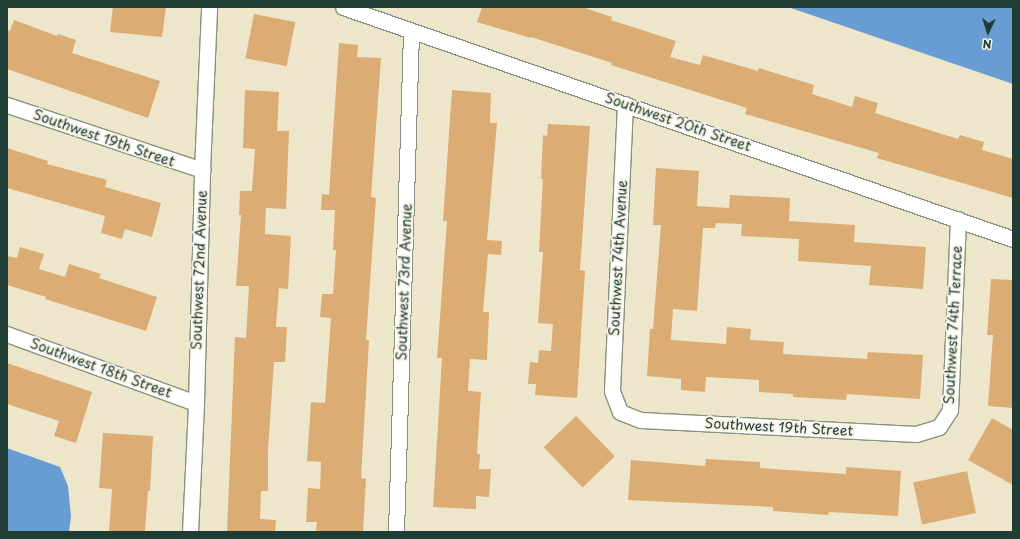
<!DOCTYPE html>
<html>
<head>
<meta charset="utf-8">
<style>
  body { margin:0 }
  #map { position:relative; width:1020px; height:539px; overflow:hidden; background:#eee6ca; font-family:"Playpen Sans",sans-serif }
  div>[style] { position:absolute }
  .water>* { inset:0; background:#689dd4 }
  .building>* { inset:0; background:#dcac75; transform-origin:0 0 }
  .roads { filter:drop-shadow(1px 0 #86927f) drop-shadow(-1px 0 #86927f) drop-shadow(0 1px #86927f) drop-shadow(0 -1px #86927f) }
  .street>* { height:15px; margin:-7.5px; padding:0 7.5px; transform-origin:7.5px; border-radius:7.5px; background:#fff }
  span { translate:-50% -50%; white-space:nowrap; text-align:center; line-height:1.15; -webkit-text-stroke:4px #f7f3e8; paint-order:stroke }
  .street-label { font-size:14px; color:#1f3d34 }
  .frame { position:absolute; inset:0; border:8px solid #1f3d34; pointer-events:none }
  .north { position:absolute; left:968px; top:12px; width:40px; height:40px; -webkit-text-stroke:3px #f7f3e8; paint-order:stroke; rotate:184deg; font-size:11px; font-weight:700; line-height:16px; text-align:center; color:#1f3d34 }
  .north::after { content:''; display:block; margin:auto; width:14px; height:18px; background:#1f3d34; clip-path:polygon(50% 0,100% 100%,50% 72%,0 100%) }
</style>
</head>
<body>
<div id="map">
  <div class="water">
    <div style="clip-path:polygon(788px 7px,1013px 7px,1013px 84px)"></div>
    <div style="clip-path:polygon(7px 448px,60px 467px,68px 486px,71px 516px,69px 532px,7px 532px)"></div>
  </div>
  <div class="building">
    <div style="clip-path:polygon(113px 7px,166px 7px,162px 37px,110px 32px)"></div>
    <div style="clip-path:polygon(482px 7px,582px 7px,612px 17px,611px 20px,676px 41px,670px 57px,700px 65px,703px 55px,758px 71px,759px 68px,814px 85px,812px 94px,852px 107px,855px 96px,878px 103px,875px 113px,958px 139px,960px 135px,984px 142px,982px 150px,1013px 159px,1013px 198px,877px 158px,879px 153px,745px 114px,747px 108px,611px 65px,612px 63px,531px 37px,531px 38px,477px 22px)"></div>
    <div style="left:254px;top:14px;width:42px;height:45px;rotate:11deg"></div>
    <div style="clip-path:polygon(14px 20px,57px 36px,58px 34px,76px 40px,72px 53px,160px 81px,148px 118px,7px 69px,7px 30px,10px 31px)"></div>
    <div style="clip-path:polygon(339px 43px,358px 45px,357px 57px,381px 58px,371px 197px,376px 198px,366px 340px,369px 340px,361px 478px,366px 479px,363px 532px,316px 531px,317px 522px,306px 522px,308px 488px,320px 489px,321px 462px,307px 461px,311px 402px,325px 403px,331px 318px,320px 317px,322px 294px,333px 294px,336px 250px,333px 250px,335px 210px,321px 210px,322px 194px,329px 195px)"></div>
    <div style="clip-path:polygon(245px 90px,279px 92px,277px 131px,289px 131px,286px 209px,266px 208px,265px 234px,291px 236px,288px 289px,279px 288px,276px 327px,287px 327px,285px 362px,274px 362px,268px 450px,268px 491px,261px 491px,260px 519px,276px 520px,275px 532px,227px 532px,235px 337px,246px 338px,249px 286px,236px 286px,241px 215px,239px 215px,240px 191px,252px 191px,255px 149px,243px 148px)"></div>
    <div style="clip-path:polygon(452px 90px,491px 93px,490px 123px,497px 123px,487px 240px,502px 241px,501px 255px,488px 254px,483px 312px,489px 312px,487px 360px,470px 359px,468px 391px,481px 392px,477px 454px,480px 454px,479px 469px,491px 469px,489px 497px,476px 496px,476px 509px,433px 507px,442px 358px,437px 358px,447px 221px,443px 221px)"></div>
    <div style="clip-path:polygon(548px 124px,590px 126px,580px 270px,585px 271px,577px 398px,535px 395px,536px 384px,528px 384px,530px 362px,538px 363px,539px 350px,551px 351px,553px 324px,538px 323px,543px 252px,539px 252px,543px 179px,541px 179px,543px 135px,547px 136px)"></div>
    <div style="clip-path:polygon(7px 148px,48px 161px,47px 164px,107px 180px,105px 187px,161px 203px,152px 237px,125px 229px,122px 239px,101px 233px,105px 216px,7px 188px)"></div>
    <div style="clip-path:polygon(656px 168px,699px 171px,697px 206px,729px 208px,730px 195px,790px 198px,789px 221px,855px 225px,854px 242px,926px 247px,923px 289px,869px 285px,871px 266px,798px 261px,799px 239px,741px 236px,742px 224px,716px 223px,715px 228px,703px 228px,697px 311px,673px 309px,671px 340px,726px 344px,727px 327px,751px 329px,750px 340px,784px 342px,783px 354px,867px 359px,868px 352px,923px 355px,920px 399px,847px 394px,846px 400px,793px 397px,793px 394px,759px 392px,759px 380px,706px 377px,705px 392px,681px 390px,681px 379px,647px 376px,650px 329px,653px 329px,661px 225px,653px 225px)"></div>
    <div style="clip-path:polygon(20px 247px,44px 254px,39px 269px,65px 277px,69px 264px,101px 274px,99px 278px,157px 297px,146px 331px,45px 299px,46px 297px,7px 285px,7px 256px,17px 258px)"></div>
    <div style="clip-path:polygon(991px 279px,1013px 280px,1013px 408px,988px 406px,993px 335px,987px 335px)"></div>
    <div style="clip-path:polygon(7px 363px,92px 392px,76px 443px,54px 436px,59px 421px,7px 404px)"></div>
    <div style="left:576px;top:416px;width:56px;height:45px;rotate:46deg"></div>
    <div style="clip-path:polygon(992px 418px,1013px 430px,1013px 485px,968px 460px)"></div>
    <div style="clip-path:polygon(103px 433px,153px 436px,150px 491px,148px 491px,145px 532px,109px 532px,112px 489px,99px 488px)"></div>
    <div style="clip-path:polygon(706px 459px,760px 462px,760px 468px,846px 474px,846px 467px,901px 471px,898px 516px,829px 512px,828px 515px,773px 511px,773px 507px,628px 500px,631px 460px,705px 466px)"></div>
    <div style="left:967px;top:471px;width:43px;height:55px;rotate:78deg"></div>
  </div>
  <div class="roads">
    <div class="street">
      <div style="left:343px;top:7px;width:709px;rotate:19.1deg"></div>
      <div style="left:625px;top:104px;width:287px;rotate:92.6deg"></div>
      <div style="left:612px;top:391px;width:22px;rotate:69deg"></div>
      <div style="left:620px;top:412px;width:22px;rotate:21deg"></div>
      <div style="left:641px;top:420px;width:275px;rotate:2.9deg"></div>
      <div style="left:916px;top:434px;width:24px;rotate:-17deg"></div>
      <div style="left:939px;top:427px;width:20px;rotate:-57deg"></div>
      <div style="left:950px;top:410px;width:191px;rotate:-87.6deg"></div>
      <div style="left:7px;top:105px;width:206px;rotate:18.4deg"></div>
      <div style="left:7px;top:334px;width:201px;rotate:20.1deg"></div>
      <div style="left:190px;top:532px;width:129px;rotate:-87.3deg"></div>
      <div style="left:196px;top:403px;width:233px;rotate:-88.5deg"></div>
      <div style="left:202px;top:170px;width:163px;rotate:-87.5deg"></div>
      <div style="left:396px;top:532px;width:500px;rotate:-88.28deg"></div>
    </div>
  </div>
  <div class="street-label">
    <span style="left:678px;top:122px;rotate:19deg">Southwest 20th Street</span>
    <span style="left:104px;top:138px;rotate:19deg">Southwest 19th Street</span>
    <span style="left:618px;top:258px;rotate:-87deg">Southwest 74th Avenue</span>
    <span style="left:199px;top:270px;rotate:-88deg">Southwest 72nd Avenue</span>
    <span style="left:404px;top:282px;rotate:-88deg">Southwest 73rd Avenue</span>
    <span style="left:953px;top:325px;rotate:-87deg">Southwest 74th Terrace</span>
    <span style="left:101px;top:368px;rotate:20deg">Southwest 18th Street</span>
    <span style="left:779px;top:427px;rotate:3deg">Southwest 19th Street</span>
  </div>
  <div class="frame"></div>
  <div class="north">N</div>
</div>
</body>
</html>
